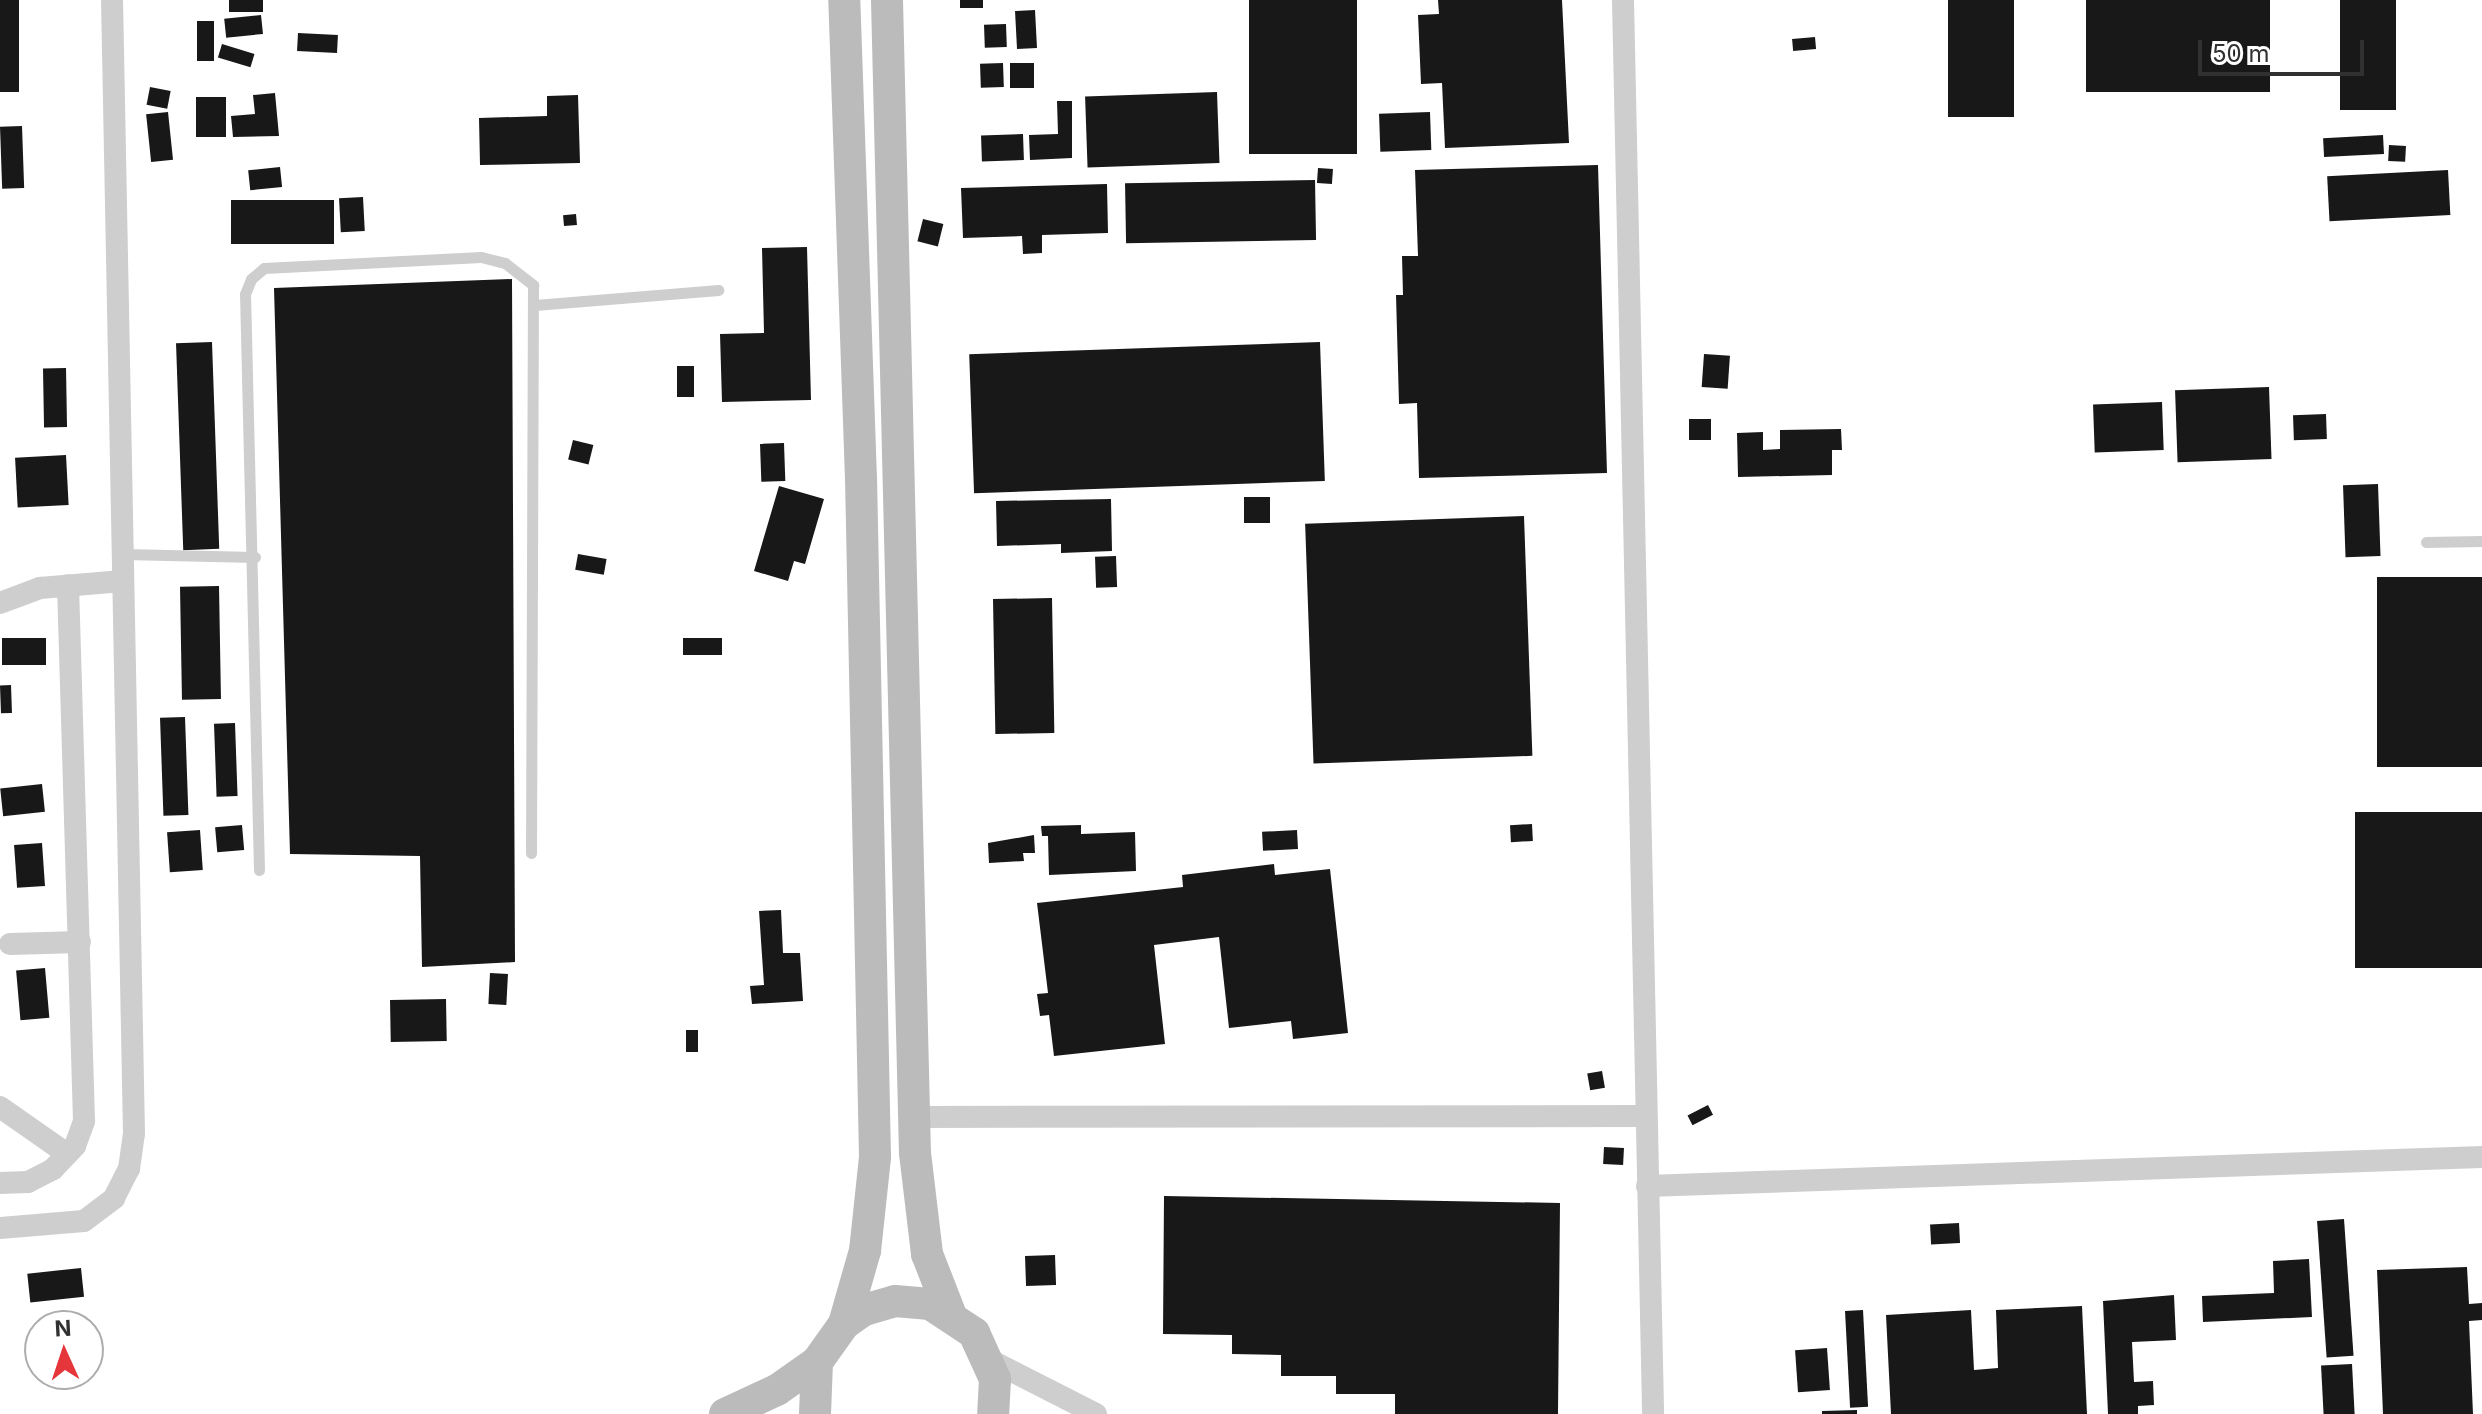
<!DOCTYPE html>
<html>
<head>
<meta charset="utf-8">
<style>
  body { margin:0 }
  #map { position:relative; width:2482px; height:1414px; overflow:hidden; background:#fff; font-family:Inter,sans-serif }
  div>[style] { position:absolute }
  .building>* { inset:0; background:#181818; transform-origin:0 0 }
  .lane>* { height:11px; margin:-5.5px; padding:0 5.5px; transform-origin:5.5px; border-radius:5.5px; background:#cecece }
  .street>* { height:22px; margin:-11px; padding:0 11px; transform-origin:11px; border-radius:11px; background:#cecece }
  .secondary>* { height:32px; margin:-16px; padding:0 16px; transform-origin:16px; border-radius:16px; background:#bbb }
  span { translate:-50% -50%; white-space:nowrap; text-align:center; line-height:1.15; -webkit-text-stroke:8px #fff; paint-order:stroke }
  .north { position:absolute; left:24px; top:1310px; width:80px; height:80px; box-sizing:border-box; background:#fff; border:2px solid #adadad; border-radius:50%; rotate:357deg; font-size:22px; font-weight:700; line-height:32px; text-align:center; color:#313131 }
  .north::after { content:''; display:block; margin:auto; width:28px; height:36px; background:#e5363c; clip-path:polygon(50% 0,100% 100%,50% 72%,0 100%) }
  .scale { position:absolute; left:2198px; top:40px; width:166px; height:36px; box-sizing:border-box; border:4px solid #313131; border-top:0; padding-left:10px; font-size:24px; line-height:28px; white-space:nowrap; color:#313131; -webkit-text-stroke:6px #fff; paint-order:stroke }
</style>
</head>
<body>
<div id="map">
  <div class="building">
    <div style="left:0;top:0;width:19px;height:92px"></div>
    <div style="left:229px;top:0;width:34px;height:12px"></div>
    <div style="left:960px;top:0;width:23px;height:8px"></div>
    <div style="left:1249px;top:0;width:108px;height:154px"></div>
    <div style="clip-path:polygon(1438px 0,1562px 0,1569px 143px,1445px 148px,1442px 83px,1421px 84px,1418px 15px,1439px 14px)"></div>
    <div style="left:1948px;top:0;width:66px;height:117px"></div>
    <div style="left:2086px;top:0;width:184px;height:92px"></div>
    <div style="left:2340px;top:0;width:56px;height:110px"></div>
    <div style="left:1035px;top:10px;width:38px;height:20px;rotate:87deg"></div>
    <div style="left:261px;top:15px;width:19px;height:37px;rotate:84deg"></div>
    <div style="left:197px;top:21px;width:17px;height:40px"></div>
    <div style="left:1006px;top:24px;width:23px;height:22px;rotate:88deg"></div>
    <div style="left:298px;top:33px;width:40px;height:18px;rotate:3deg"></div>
    <div style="left:1815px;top:37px;width:12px;height:23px;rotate:85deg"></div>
    <div style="left:222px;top:44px;width:34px;height:14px;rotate:17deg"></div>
    <div style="left:1003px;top:63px;width:24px;height:23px;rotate:88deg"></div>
    <div style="left:1010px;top:63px;width:24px;height:25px"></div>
    <div style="left:150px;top:87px;width:21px;height:18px;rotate:11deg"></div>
    <div style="left:1217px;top:92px;width:71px;height:132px;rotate:88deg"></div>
    <div style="clip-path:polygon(275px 93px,279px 136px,233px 137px,231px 116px,255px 114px,253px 95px)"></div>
    <div style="clip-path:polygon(578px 95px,580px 163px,480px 165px,479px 118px,547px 116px,547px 96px)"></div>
    <div style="left:196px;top:97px;width:30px;height:40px"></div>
    <div style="clip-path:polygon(1057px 101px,1072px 101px,1072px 158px,1030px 160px,1029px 135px,1058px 134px)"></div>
    <div style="left:168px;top:112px;width:48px;height:22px;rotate:84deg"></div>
    <div style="left:1430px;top:112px;width:38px;height:51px;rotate:88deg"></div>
    <div style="left:22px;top:126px;width:62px;height:22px;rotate:88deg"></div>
    <div style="left:1023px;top:134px;width:26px;height:42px;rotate:88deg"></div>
    <div style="left:2383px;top:135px;width:19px;height:60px;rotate:87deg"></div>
    <div style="left:2389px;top:145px;width:17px;height:16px;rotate:3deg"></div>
    <div style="clip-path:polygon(1598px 165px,1607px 473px,1419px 478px,1417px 403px,1399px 404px,1396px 295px,1403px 295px,1402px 256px,1418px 256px,1415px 170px)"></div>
    <div style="left:280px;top:167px;width:20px;height:32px;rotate:84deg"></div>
    <div style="left:1318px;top:168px;width:15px;height:15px;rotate:4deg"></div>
    <div style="left:2448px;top:170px;width:45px;height:121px;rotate:87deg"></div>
    <div style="left:1315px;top:180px;width:60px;height:190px;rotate:89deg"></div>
    <div style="clip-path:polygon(1107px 184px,1108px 233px,1042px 235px,1042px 253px,1023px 254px,1022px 236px,963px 238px,961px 188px)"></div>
    <div style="left:363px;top:197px;width:34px;height:24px;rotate:87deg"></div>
    <div style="left:334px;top:200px;width:44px;height:103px;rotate:90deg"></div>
    <div style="left:576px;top:214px;width:11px;height:13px;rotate:85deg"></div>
    <div style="left:923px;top:219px;width:21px;height:23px;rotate:14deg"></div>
    <div style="clip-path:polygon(807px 247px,811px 400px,722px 402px,720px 334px,764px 333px,762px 248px)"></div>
    <div style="clip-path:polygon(512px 279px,515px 962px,422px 967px,420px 856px,290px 854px,274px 288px)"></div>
    <div style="left:212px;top:342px;width:207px;height:36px;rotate:88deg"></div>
    <div style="left:1320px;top:342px;width:139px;height:351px;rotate:88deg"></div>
    <div style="left:1704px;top:354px;width:26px;height:33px;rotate:4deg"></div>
    <div style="left:677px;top:366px;width:17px;height:31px"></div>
    <div style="left:66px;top:368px;width:59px;height:23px;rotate:89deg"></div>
    <div style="left:2269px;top:387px;width:72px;height:94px;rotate:88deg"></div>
    <div style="left:2162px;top:402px;width:48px;height:69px;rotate:88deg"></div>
    <div style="left:2326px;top:414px;width:25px;height:33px;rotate:88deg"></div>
    <div style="left:1689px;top:419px;width:22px;height:21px"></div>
    <div style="clip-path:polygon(1841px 429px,1842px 450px,1832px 450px,1832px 475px,1738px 477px,1737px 433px,1763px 432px,1763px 450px,1780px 449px,1780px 430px)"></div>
    <div style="left:573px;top:440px;width:21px;height:20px;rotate:14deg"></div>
    <div style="left:784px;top:443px;width:38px;height:24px;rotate:88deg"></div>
    <div style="left:66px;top:455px;width:50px;height:51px;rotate:87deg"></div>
    <div style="left:2378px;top:484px;width:72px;height:35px;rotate:88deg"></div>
    <div style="clip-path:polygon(779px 486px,824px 499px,805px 564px,794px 561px,788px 581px,754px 571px)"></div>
    <div style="left:1244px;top:497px;width:26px;height:26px"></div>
    <div style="clip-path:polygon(1111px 499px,1112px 551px,1061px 553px,1061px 544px,997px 546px,996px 501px)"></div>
    <div style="left:1524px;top:516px;width:240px;height:219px;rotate:88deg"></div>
    <div style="left:578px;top:554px;width:29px;height:16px;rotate:10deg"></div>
    <div style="left:1116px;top:556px;width:31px;height:21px;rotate:88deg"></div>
    <div style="left:2482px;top:577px;width:190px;height:105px;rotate:90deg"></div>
    <div style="left:219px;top:586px;width:113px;height:39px;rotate:89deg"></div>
    <div style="left:1052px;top:598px;width:135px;height:59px;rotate:89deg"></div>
    <div style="left:2px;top:638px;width:44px;height:27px"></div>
    <div style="left:683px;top:638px;width:39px;height:17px"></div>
    <div style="left:11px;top:685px;width:28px;height:11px;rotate:88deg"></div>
    <div style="left:185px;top:717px;width:98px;height:25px;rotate:88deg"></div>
    <div style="left:235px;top:723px;width:73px;height:21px;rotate:88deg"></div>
    <div style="left:42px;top:784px;width:28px;height:42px;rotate:84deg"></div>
    <div style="left:2482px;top:812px;width:156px;height:127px;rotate:90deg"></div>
    <div style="left:1532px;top:824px;width:17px;height:22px;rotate:87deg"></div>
    <div style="left:242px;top:825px;width:25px;height:27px;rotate:85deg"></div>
    <div style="clip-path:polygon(1081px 825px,1081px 834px,1135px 832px,1136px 871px,1049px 875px,1048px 836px,1042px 836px,1041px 826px)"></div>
    <div style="left:200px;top:830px;width:40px;height:33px;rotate:86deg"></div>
    <div style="left:1297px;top:830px;width:19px;height:35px;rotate:87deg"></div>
    <div style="clip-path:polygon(1034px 835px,1035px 853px,1023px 853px,1024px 861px,989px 863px,988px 843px)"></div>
    <div style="left:42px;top:843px;width:43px;height:28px;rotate:86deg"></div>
    <div style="clip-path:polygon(1274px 864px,1275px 875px,1330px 869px,1348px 1033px,1293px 1039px,1291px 1021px,1229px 1028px,1219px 937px,1154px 945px,1165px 1044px,1054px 1056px,1049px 1015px,1040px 1016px,1037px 994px,1048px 993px,1037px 903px,1183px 887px,1182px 875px)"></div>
    <div style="clip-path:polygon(781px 910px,783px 953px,800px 953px,803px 1001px,752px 1004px,750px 986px,764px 985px,759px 911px)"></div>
    <div style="left:45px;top:968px;width:50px;height:29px;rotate:85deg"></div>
    <div style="left:490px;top:973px;width:18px;height:31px;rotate:3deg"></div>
    <div style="left:446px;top:999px;width:42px;height:56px;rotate:89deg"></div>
    <div style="left:686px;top:1030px;width:12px;height:22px"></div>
    <div style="left:1602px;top:1071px;width:17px;height:15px;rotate:80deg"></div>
    <div style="left:1708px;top:1105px;width:11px;height:23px;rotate:63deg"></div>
    <div style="left:1604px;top:1147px;width:20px;height:17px;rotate:3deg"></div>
    <div style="clip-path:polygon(1164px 1196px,1560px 1203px,1558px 1414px,1395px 1414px,1395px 1394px,1336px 1394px,1336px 1376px,1281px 1376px,1281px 1355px,1232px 1354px,1232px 1335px,1163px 1334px)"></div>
    <div style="left:2344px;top:1219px;width:137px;height:27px;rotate:86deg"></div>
    <div style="left:1959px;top:1223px;width:20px;height:29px;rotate:87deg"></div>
    <div style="left:1055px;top:1255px;width:30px;height:30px;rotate:88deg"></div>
    <div style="clip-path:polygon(2309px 1259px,2312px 1317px,2203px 1322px,2202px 1296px,2274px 1293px,2273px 1261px)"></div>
    <div style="clip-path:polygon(2467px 1267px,2469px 1304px,2482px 1303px,2482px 1320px,2469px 1321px,2473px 1414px,2383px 1414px,2377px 1270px)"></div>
    <div style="left:81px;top:1268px;width:29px;height:54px;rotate:84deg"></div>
    <div style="clip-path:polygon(2174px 1295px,2176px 1340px,2132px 1342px,2134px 1382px,2153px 1381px,2154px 1405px,2138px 1406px,2138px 1414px,2108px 1414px,2103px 1301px)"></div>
    <div style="clip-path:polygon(2082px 1306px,2087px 1414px,1891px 1414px,1886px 1315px,1971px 1310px,1974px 1370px,1998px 1368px,1996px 1310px)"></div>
    <div style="left:1863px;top:1310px;width:97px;height:18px;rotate:87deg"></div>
    <div style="left:1827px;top:1348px;width:42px;height:32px;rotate:86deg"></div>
    <div style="left:2352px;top:1364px;width:50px;height:31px;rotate:87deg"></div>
    <div style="clip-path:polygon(1857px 1410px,1857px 1414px,1822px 1414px,1822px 1411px)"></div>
  </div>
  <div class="lane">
    <div style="left:535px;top:305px;width:184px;rotate:-4.7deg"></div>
    <div style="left:2426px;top:542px;width:56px;rotate:-1deg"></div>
    <div style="left:123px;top:554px;width:132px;rotate:1.3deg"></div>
    <div style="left:259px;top:870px;width:576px;rotate:-91.39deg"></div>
    <div style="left:245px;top:294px;width:16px;rotate:-68deg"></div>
    <div style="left:251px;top:279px;width:17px;rotate:-40deg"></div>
    <div style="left:264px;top:268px;width:217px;rotate:-2.9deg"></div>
    <div style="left:481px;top:257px;width:25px;rotate:14deg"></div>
    <div style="left:505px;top:263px;width:36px;rotate:38deg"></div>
    <div style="left:533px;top:285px;width:568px;rotate:90.2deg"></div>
  </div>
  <div class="street">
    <div style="left:1623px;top:0;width:1414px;rotate:88.78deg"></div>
    <div style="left:0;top:603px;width:43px;rotate:-20.6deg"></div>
    <div style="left:40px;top:588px;width:83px;rotate:-4.8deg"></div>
    <div style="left:10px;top:944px;width:70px;rotate:-1.6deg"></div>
    <div style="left:0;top:1107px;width:82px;rotate:35deg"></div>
    <div style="left:913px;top:1117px;width:732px;rotate:-0.08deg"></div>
    <div style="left:0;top:1183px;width:28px;rotate:-2deg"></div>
    <div style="left:28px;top:1182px;width:28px;rotate:-27deg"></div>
    <div style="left:53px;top:1169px;width:32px;rotate:-46deg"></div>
    <div style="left:75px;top:1146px;width:27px;rotate:-70deg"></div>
    <div style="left:84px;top:1121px;width:536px;rotate:-91.71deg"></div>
    <div style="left:1647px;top:1186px;width:836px;rotate:-1.99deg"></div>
    <div style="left:0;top:1228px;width:84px;rotate:-4.8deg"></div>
    <div style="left:84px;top:1221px;width:38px;rotate:-37deg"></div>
    <div style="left:114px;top:1198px;width:33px;rotate:-63deg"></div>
    <div style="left:129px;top:1169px;width:35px;rotate:-82deg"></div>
    <div style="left:134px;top:1134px;width:1134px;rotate:-91.11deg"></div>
    <div style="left:990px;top:1360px;width:119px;rotate:27deg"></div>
  </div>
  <div class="secondary">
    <div style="left:887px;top:0;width:1153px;rotate:88.61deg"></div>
    <div style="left:915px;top:1153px;width:102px;rotate:83.2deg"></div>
    <div style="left:927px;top:1254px;width:63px;rotate:68.7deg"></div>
    <div style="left:844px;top:1324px;width:76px;rotate:-74deg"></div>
    <div style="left:865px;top:1251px;width:95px;rotate:-83.9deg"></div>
    <div style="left:875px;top:1157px;width:678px;rotate:-91.18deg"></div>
    <div style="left:861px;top:479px;width:479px;rotate:-92deg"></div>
    <div style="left:725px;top:1414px;width:57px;rotate:-24.8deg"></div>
    <div style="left:777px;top:1390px;width:49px;rotate:-35deg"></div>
    <div style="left:815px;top:1414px;width:52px;rotate:-87.8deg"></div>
    <div style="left:817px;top:1362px;width:47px;rotate:-54.6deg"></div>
    <div style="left:844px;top:1324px;width:24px;rotate:-35deg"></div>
    <div style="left:864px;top:1310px;width:32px;rotate:-16deg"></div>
    <div style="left:895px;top:1301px;width:35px;rotate:5deg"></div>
    <div style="left:930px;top:1304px;width:53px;rotate:33.4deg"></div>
    <div style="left:974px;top:1333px;width:51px;rotate:65.5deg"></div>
    <div style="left:995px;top:1379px;width:35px;rotate:93deg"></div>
  </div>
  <div class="north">N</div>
  <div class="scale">50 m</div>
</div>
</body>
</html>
